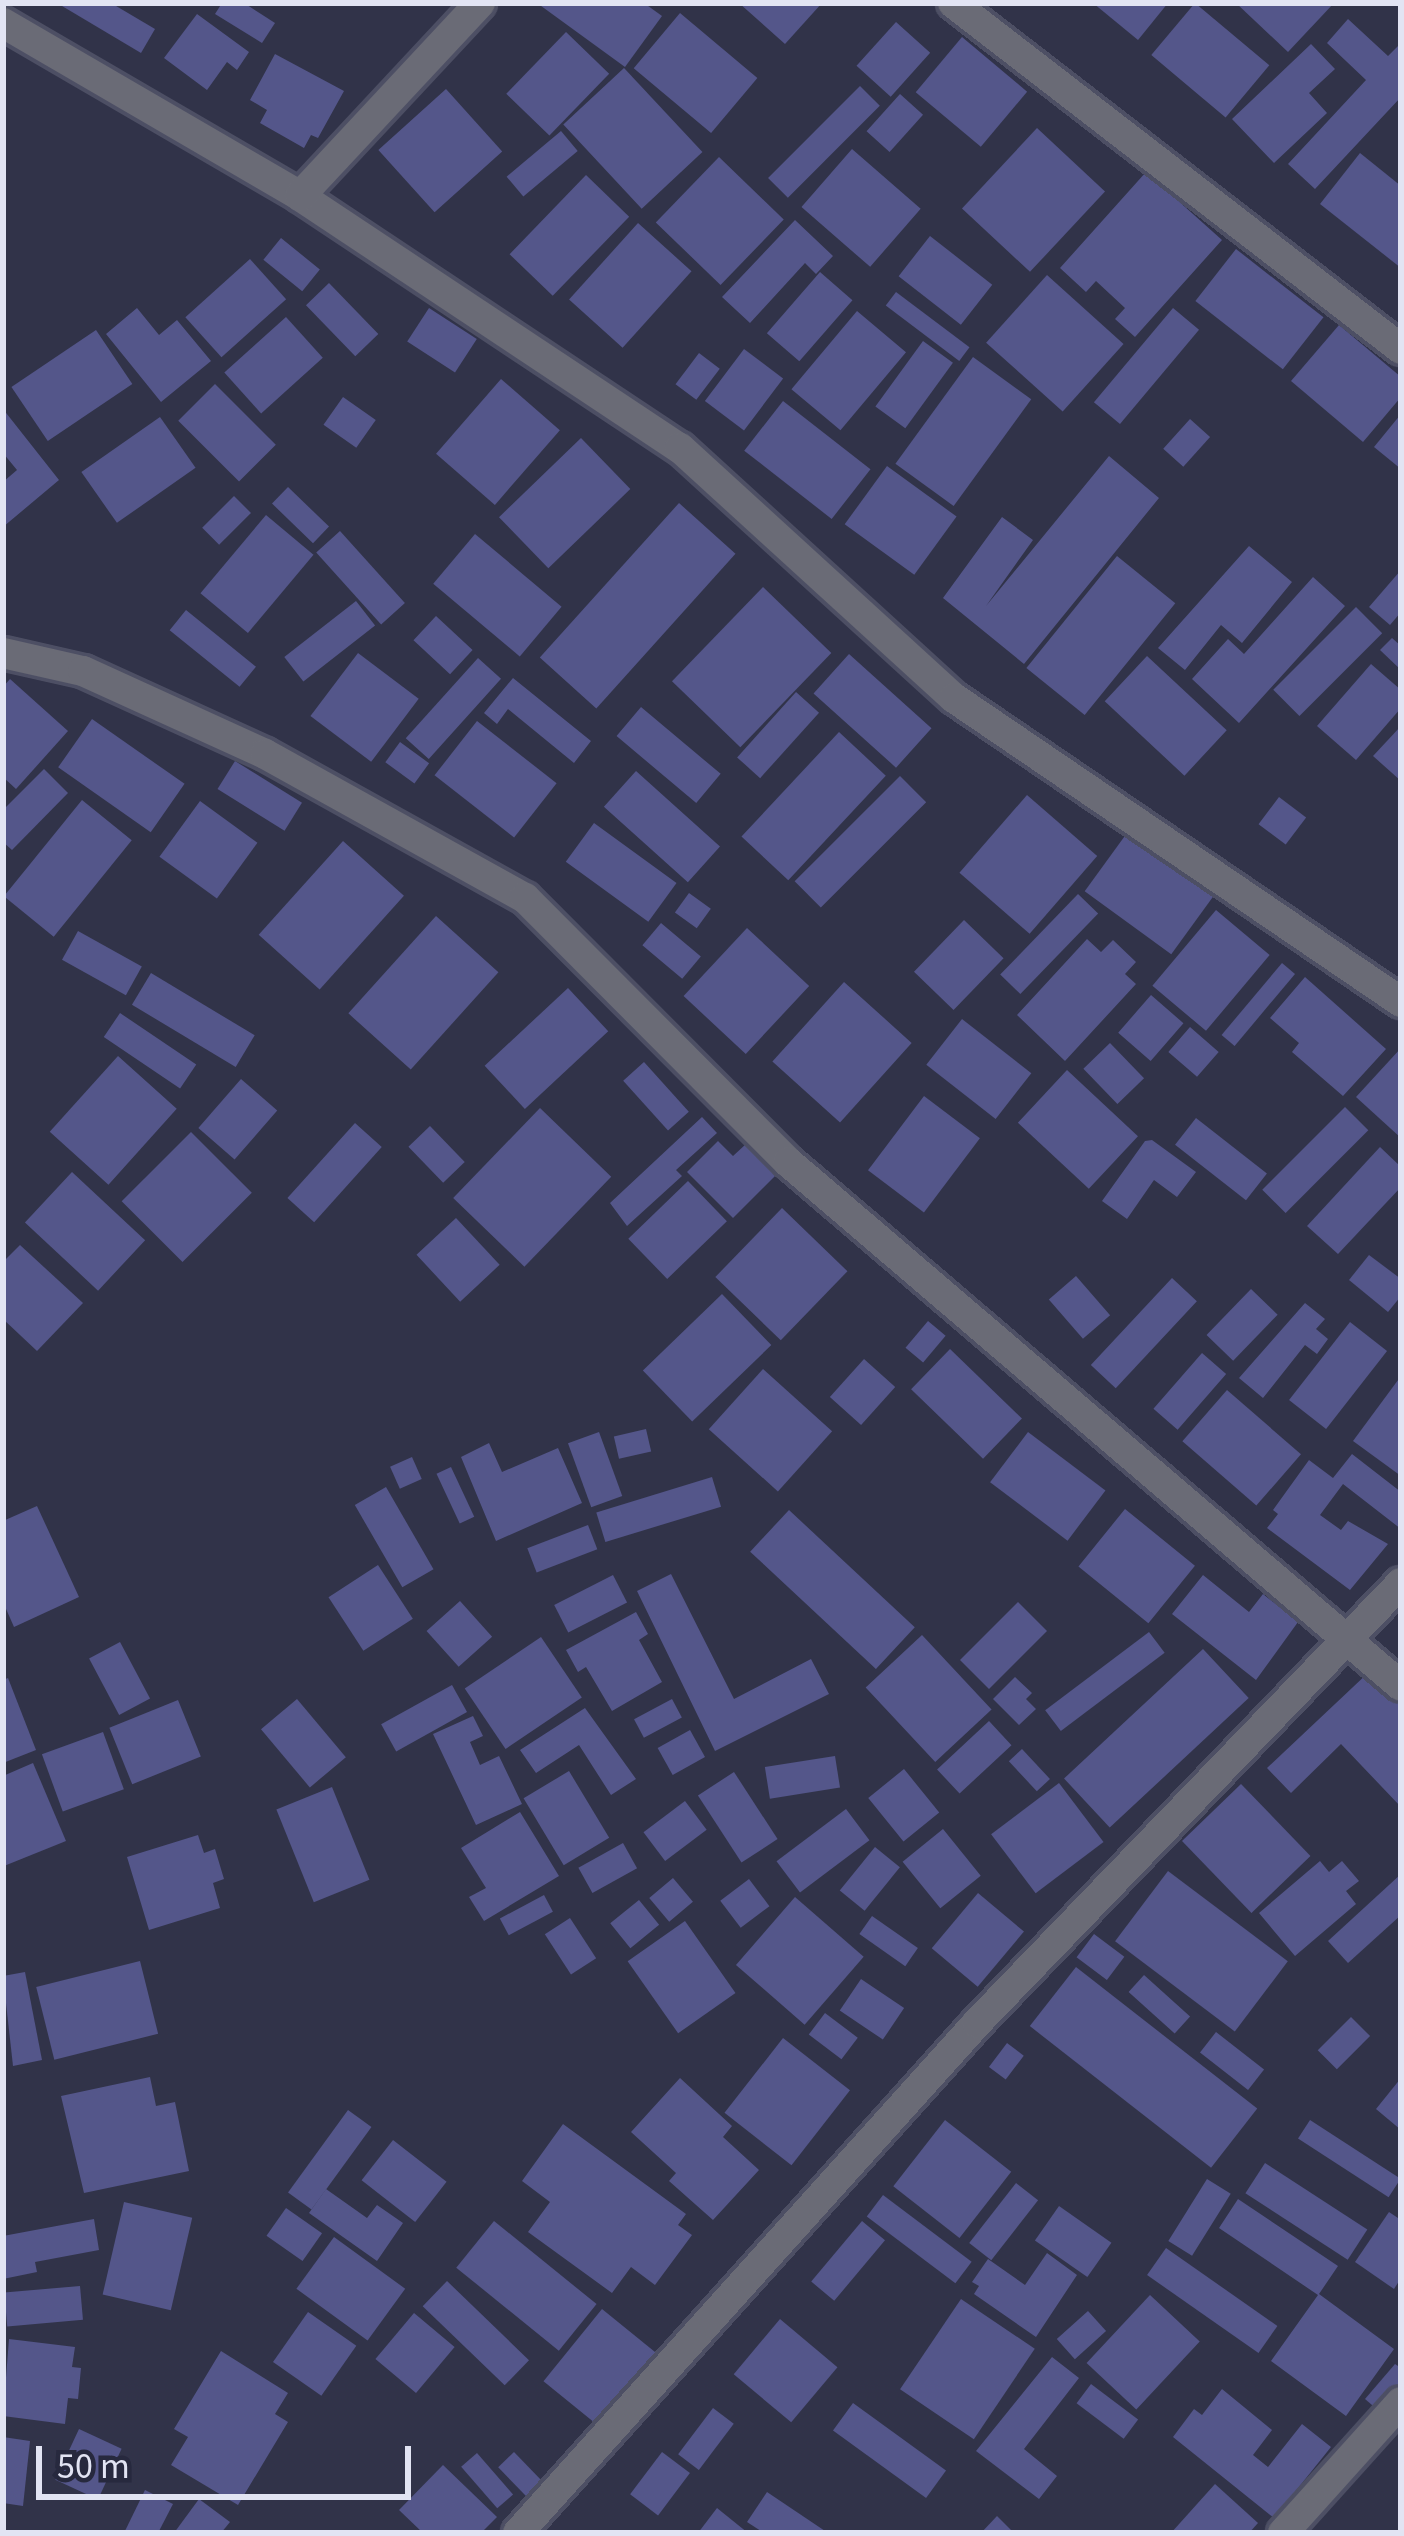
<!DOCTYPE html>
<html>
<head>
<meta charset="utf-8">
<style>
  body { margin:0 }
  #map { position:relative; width:1404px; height:2536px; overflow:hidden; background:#313349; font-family:"Source Sans 3",sans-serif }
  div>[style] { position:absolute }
  .building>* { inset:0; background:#54568a; transform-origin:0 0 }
  .roads { filter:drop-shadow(3px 0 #4d4f64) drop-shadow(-3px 0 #4d4f64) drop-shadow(0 3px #4d4f64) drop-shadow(0 -3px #4d4f64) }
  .minor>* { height:30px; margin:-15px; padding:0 15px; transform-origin:15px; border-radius:15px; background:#6a6b76 }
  span { translate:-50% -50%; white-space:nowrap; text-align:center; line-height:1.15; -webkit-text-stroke:12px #27293e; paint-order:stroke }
  .frame { position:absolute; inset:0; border:6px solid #e2e4f3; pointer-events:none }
  .scale { position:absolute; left:36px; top:2446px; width:375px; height:54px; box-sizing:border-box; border:6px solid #e2e4f3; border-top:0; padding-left:15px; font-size:36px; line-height:42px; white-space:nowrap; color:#e2e4f3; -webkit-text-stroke:9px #27293e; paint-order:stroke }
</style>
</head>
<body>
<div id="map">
  <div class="building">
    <div style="clip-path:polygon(57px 3px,111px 3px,155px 29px,141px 53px)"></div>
    <div style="clip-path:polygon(222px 3px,244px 3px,275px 23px,262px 43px,215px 14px)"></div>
    <div style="clip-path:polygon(537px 3px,644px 3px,662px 16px,625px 67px)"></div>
    <div style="clip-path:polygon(739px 3px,822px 3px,785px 44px)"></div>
    <div style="clip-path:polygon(1093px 3px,1168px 3px,1138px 40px)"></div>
    <div style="left:1195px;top:3px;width:97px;height:68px;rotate:40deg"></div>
    <div style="clip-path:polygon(1236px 3px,1334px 3px,1288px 52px)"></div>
    <div style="left:680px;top:13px;width:101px;height:72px;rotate:40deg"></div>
    <div style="clip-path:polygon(197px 14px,249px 52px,237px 70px,227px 62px,207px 90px,164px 58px)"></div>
    <div style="clip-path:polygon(1348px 19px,1388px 56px,1401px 43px,1401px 97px,1315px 189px,1288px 164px,1366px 80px,1327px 43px)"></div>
    <div style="left:896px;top:22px;width:46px;height:59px;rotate:42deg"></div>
    <div style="left:566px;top:32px;width:60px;height:86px;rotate:44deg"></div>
    <div style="left:962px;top:37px;width:85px;height:72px;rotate:40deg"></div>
    <div style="clip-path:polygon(1311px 44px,1335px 69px,1309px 93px,1327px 113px,1274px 163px,1232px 119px)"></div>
    <div style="clip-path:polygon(275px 54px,344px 91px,318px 138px,311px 135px,304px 148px,260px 123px,267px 110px,250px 100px)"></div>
    <div style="left:624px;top:68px;width:115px;height:83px;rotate:47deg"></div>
    <div style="left:860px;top:86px;width:28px;height:130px;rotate:45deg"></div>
    <div style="left:446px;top:89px;width:84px;height:91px;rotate:48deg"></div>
    <div style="left:900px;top:94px;width:31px;height:50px;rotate:42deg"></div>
    <div style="left:1037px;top:128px;width:93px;height:110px;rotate:43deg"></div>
    <div style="left:561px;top:131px;width:26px;height:71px;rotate:50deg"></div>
    <div style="left:852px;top:149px;width:91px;height:77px;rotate:41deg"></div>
    <div style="clip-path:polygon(1360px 153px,1401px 186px,1401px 268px,1320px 204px)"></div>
    <div style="left:719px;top:157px;width:90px;height:91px;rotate:44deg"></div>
    <div style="clip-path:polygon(1146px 172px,1222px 240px,1135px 337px,1115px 319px,1125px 308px,1096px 281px,1086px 292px,1060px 268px)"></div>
    <div style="left:586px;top:175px;width:60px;height:110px;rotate:44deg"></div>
    <div style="clip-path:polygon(795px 220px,833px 256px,816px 274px,805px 263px,750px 323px,722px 297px)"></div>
    <div style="left:638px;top:223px;width:72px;height:103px;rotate:42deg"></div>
    <div style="left:930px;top:236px;width:79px;height:51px;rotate:38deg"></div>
    <div style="left:281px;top:238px;width:50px;height:28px;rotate:39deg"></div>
    <div style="left:1236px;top:249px;width:111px;height:66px;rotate:38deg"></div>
    <div style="left:250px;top:259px;width:54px;height:87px;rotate:48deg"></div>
    <div style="left:820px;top:272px;width:43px;height:81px;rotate:41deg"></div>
    <div style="left:1047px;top:275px;width:103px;height:91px;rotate:42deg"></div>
    <div style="left:329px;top:283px;width:71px;height:32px;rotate:46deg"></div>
    <div style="left:896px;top:292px;width:92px;height:17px;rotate:37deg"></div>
    <div style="clip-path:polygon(137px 308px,159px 335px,177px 320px,211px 361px,161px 402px,106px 334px)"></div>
    <div style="left:429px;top:308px;width:57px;height:40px;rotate:33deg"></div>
    <div style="left:1173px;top:308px;width:34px;height:123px;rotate:40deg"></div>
    <div style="left:857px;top:311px;width:64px;height:102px;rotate:40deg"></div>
    <div style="left:286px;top:317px;width:55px;height:83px;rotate:48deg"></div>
    <div style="clip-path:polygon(1339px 325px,1401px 377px,1401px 397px,1363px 442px,1291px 381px)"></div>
    <div style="left:96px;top:330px;width:65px;height:102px;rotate:56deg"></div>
    <div style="left:923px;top:341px;width:37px;height:81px;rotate:36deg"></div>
    <div style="left:744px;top:349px;width:49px;height:65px;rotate:37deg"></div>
    <div style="left:699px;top:353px;width:26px;height:39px;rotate:37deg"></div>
    <div style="left:973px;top:357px;width:72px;height:132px;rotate:36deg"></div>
    <div style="left:501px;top:379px;width:78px;height:99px;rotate:41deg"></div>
    <div style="left:215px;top:384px;width:86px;height:52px;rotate:45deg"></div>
    <div style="left:343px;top:397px;width:40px;height:34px;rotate:35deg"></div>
    <div style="left:783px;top:401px;width:111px;height:63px;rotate:38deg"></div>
    <div style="clip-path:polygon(3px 409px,59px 480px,3px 527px,3px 482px,17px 470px,3px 453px)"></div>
    <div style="clip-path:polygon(1401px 414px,1401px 469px,1374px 447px)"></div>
    <div style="left:160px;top:417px;width:62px;height:96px;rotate:55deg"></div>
    <div style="left:1190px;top:419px;width:27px;height:40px;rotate:42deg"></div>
    <div style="left:581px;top:438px;width:71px;height:114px;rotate:46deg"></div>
    <div style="clip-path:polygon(1109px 456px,1159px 498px,1024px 664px,943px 598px,1002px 517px,1033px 540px,986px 606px)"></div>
    <div style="left:887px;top:466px;width:86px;height:72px;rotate:36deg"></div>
    <div style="left:288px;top:487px;width:57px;height:23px;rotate:44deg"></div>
    <div style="left:234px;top:496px;width:24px;height:45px;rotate:45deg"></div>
    <div style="left:679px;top:503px;width:76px;height:208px;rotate:42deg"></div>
    <div style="left:266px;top:515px;width:62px;height:102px;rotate:40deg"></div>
    <div style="left:340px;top:531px;width:97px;height:32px;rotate:48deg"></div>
    <div style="left:475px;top:534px;width:113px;height:65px;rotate:40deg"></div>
    <div style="clip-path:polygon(1249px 546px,1292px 582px,1242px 643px,1221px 625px,1185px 670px,1158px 648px)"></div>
    <div style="left:1117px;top:556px;width:75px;height:144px;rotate:39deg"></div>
    <div style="clip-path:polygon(1401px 570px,1401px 612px,1390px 625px,1369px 607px)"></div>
    <div style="clip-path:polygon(1313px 577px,1345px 606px,1239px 723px,1192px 679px,1228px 639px,1244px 654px)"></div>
    <div style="left:763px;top:587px;width:95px;height:131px;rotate:44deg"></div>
    <div style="left:356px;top:601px;width:31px;height:91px;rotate:52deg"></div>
    <div style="left:1356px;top:607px;width:37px;height:117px;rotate:45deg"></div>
    <div style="left:186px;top:610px;width:90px;height:26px;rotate:39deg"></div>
    <div style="left:436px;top:616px;width:50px;height:33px;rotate:43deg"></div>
    <div style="clip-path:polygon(1392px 638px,1401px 646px,1401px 670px,1380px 650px)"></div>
    <div style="left:358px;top:653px;width:76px;height:79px;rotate:37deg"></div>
    <div style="left:849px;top:654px;width:111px;height:53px;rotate:42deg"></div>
    <div style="left:1147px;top:656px;width:109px;height:62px;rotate:43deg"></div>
    <div style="left:478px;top:658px;width:31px;height:108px;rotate:42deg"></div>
    <div style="clip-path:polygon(1371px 664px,1401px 690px,1401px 708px,1356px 760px,1317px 726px)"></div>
    <div style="clip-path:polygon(513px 678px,591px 741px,574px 763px,508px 709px,497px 724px,484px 713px)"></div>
    <div style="clip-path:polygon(10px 679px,68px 731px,16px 789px,3px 777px,3px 687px)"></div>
    <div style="left:796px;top:692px;width:31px;height:88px;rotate:42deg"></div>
    <div style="left:641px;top:707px;width:104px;height:38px;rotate:40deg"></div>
    <div style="left:92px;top:719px;width:113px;height:59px;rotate:35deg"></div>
    <div style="left:477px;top:721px;width:101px;height:69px;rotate:38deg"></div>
    <div style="clip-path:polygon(1401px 726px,1401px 781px,1373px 756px)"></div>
    <div style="left:839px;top:732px;width:64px;height:143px;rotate:43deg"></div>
    <div style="left:400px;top:742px;width:36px;height:25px;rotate:36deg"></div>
    <div style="left:235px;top:761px;width:79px;height:33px;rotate:32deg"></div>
    <div style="clip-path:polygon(44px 769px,68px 793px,12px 850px,3px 842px,3px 810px)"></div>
    <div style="left:636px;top:771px;width:113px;height:48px;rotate:42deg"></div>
    <div style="left:900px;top:776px;width:37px;height:149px;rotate:45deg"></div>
    <div style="left:1027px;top:795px;width:93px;height:103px;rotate:41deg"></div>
    <div style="left:1279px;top:797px;width:34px;height:34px;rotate:37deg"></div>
    <div style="left:82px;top:800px;width:64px;height:124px;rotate:39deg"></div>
    <div style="left:200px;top:801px;width:71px;height:69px;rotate:36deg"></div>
    <div style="left:594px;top:823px;width:102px;height:48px;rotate:36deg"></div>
    <div style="left:1127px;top:833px;width:107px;height:72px;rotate:36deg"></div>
    <div style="left:343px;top:841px;width:82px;height:126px;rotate:42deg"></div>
    <div style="left:689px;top:893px;width:27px;height:24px;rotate:36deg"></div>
    <div style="left:1078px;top:894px;width:28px;height:112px;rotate:44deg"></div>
    <div style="left:1216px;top:910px;width:70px;height:99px;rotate:40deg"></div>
    <div style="left:436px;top:916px;width:84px;height:131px;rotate:42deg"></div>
    <div style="left:964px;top:920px;width:55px;height:72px;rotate:44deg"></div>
    <div style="left:661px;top:923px;width:52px;height:29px;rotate:40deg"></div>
    <div style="left:747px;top:928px;width:85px;height:93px;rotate:43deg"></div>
    <div style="left:78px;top:931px;width:73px;height:33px;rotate:29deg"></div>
    <div style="clip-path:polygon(1087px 939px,1101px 952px,1113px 940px,1136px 962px,1125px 974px,1136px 984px,1065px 1061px,1017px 1015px)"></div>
    <div style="left:1282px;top:963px;width:17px;height:94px;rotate:40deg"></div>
    <div style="left:151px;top:973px;width:121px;height:37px;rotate:31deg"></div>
    <div style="clip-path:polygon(1305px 977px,1386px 1049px,1343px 1096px,1292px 1052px,1299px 1043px,1270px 1018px)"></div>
    <div style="left:844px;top:982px;width:91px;height:107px;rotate:42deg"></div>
    <div style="left:568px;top:988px;width:59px;height:114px;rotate:47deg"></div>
    <div style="left:1151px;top:995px;width:43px;height:50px;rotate:41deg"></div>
    <div style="left:120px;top:1013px;width:92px;height:29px;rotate:34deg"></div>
    <div style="left:962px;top:1019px;width:88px;height:58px;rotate:38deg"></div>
    <div style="left:1190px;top:1027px;width:38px;height:33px;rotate:41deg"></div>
    <div style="left:1110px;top:1043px;width:49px;height:37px;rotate:46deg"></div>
    <div style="clip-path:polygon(1401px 1048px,1401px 1138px,1356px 1097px)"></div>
    <div style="left:118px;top:1056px;width:79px;height:102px;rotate:42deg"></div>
    <div style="left:644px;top:1062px;width:67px;height:28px;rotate:48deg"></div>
    <div style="left:1067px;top:1070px;width:97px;height:72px;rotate:43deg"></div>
    <div style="left:241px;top:1079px;width:48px;height:65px;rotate:41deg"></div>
    <div style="left:924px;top:1096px;width:70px;height:93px;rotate:37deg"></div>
    <div style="left:1345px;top:1107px;width:33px;height:117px;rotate:45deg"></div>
    <div style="left:540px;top:1108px;width:99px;height:125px;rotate:44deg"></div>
    <div style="clip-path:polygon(702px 1117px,717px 1133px,676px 1170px,682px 1176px,627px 1226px,610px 1203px)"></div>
    <div style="left:1196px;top:1118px;width:90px;height:34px;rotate:38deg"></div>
    <div style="left:355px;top:1123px;width:36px;height:101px;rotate:42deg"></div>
    <div style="left:430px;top:1126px;width:50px;height:30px;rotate:46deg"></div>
    <div style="left:191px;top:1132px;width:86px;height:98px;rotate:45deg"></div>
    <div style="clip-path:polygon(1152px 1140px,1196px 1172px,1177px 1197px,1154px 1180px,1127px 1219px,1102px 1201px,1145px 1141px)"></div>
    <div style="clip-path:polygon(718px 1141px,733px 1156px,746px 1144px,776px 1175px,733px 1218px,687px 1172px)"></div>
    <div style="clip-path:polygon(1380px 1147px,1401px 1167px,1401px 1187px,1338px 1254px,1307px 1226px)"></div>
    <div style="left:72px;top:1172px;width:100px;height:69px;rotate:43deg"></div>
    <div style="left:688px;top:1181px;width:56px;height:83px;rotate:46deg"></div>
    <div style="left:782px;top:1208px;width:91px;height:96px;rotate:44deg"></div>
    <div style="left:456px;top:1218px;width:64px;height:54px;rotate:47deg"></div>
    <div style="clip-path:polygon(20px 1245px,83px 1303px,37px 1351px,3px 1319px,3px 1262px)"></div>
    <div style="clip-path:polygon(1369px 1255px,1401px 1279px,1401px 1296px,1388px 1312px,1349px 1280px)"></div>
    <div style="left:1076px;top:1276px;width:52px;height:36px;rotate:49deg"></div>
    <div style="left:1172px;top:1278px;width:34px;height:119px;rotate:43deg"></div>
    <div style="left:1251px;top:1289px;width:37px;height:64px;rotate:44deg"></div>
    <div style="left:722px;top:1294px;width:71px;height:110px;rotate:46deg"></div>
    <div style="clip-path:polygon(1305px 1303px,1325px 1319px,1316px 1329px,1328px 1339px,1317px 1354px,1305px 1345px,1263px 1398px,1239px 1378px)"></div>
    <div style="left:928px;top:1321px;width:23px;height:35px;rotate:40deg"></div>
    <div style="left:1350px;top:1322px;width:47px;height:99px;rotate:38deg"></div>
    <div style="left:950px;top:1349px;width:100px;height:56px;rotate:44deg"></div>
    <div style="left:1202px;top:1353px;width:32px;height:74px;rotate:41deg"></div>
    <div style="left:864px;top:1359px;width:42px;height:51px;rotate:42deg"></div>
    <div style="left:763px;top:1369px;width:93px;height:81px;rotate:42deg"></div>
    <div style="clip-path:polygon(1401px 1376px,1401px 1476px,1353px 1441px)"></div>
    <div style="left:1227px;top:1390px;width:98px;height:68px;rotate:41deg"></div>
    <div style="left:646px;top:1429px;width:23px;height:33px;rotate:77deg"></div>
    <div style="left:599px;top:1432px;width:68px;height:33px;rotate:70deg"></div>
    <div style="left:1028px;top:1432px;width:97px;height:63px;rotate:37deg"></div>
    <div style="clip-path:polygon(489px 1443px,502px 1472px,558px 1448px,582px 1503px,496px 1541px,461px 1457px)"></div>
    <div style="clip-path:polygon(1352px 1454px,1401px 1492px,1401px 1529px,1343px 1484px,1320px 1515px,1341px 1530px,1348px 1521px,1388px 1544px,1350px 1590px,1267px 1528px,1278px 1514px,1273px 1510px,1309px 1460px,1333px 1478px)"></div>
    <div style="left:412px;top:1457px;width:24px;height:24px;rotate:66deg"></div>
    <div style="left:451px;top:1467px;width:55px;height:16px;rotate:65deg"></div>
    <div style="left:712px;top:1477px;width:31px;height:121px;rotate:73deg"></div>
    <div style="left:386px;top:1487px;width:95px;height:36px;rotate:60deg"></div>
    <div style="clip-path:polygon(37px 1506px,79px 1597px,14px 1627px,3px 1602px,3px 1521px)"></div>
    <div style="left:1125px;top:1509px;width:90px;height:74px;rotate:39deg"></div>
    <div style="left:789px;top:1510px;width:172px;height:57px;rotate:43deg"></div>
    <div style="left:588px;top:1525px;width:26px;height:65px;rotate:69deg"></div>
    <div style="left:378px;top:1565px;width:64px;height:59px;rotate:57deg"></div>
    <div style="clip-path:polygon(671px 1574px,734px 1699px,811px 1659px,829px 1694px,715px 1751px,637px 1591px)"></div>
    <div style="left:613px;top:1575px;width:31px;height:66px;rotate:63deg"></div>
    <div style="clip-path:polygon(1203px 1575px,1249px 1612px,1263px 1594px,1298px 1622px,1256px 1680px,1172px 1614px)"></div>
    <div style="left:460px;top:1601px;width:48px;height:45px;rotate:48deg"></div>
    <div style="left:1018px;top:1602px;width:41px;height:82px;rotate:45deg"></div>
    <div style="clip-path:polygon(636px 1612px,648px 1634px,639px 1640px,662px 1682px,612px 1711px,586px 1667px,578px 1672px,566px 1650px)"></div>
    <div style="left:1149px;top:1632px;width:26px;height:130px;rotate:53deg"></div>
    <div style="left:922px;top:1635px;width:102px;height:77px;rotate:47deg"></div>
    <div style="left:541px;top:1637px;width:73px;height:92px;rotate:56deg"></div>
    <div style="left:120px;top:1642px;width:64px;height:35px;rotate:62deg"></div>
    <div style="left:1203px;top:1649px;width:67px;height:190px;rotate:47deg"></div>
    <div style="clip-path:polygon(1370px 1671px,1401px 1693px,1401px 1807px,1341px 1744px,1291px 1793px,1267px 1768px)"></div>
    <div style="clip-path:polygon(1015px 1677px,1032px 1693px,1026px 1699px,1036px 1709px,1019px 1725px,993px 1699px)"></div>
    <div style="clip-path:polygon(8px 1678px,36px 1750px,3px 1763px,3px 1680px)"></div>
    <div style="left:452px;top:1685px;width:31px;height:81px;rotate:61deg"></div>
    <div style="left:297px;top:1699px;width:76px;height:47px;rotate:50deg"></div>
    <div style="left:672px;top:1699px;width:21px;height:43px;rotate:62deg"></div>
    <div style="left:178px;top:1700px;width:61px;height:74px;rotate:68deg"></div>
    <div style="clip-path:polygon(585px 1708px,636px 1779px,611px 1795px,579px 1745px,536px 1773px,520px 1750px)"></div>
    <div style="clip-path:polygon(473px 1716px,483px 1736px,470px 1742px,480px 1765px,499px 1756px,522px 1804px,476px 1825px,433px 1734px)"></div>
    <div style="left:989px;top:1721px;width:33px;height:71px;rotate:47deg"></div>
    <div style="left:690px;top:1730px;width:31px;height:37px;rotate:61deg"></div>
    <div style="left:103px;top:1732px;width:61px;height:65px;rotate:70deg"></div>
    <div style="left:1022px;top:1749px;width:41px;height:18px;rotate:47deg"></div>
    <div style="left:835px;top:1756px;width:32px;height:71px;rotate:81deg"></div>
    <div style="clip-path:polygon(33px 1763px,66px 1841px,4px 1866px,3px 1776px)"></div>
    <div style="left:904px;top:1769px;width:56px;height:46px;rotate:51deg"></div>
    <div style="left:569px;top:1771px;width:78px;height:53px;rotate:59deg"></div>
    <div style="left:734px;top:1772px;width:80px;height:43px;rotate:57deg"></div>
    <div style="left:1059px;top:1783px;width:74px;height:85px;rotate:53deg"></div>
    <div style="left:1241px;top:1784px;width:100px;height:82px;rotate:46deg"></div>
    <div style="left:332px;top:1787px;width:100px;height:60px;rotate:68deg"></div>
    <div style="left:685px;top:1801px;width:36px;height:52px;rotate:53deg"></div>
    <div style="left:846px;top:1809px;width:39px;height:87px;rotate:53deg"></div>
    <div style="clip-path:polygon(520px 1812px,559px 1876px,484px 1921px,469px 1897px,486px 1888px,461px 1848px)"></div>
    <div style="left:943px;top:1829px;width:60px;height:52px;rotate:51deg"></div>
    <div style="clip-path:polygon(198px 1835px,204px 1853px,215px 1849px,224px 1879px,213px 1883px,220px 1908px,149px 1930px,127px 1857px)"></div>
    <div style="left:623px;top:1843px;width:29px;height:51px;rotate:61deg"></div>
    <div style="left:875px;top:1847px;width:32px;height:56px;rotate:39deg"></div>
    <div style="clip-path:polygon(1320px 1861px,1329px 1872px,1342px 1861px,1359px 1881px,1346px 1891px,1356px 1904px,1295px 1956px,1259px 1913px)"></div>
    <div style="left:1168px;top:1871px;width:150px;height:88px;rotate:37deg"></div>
    <div style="clip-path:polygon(1401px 1874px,1401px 1915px,1348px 1963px,1328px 1941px)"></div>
    <div style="left:673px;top:1878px;width:31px;height:31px;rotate:50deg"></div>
    <div style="left:749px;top:1879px;width:34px;height:36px;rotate:53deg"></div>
    <div style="left:978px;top:1893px;width:60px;height:72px;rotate:40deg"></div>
    <div style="left:544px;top:1895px;width:19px;height:50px;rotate:62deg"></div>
    <div style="left:795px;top:1897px;width:91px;height:90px;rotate:41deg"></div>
    <div style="left:639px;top:1900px;width:32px;height:37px;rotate:51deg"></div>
    <div style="left:872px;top:1916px;width:56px;height:22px;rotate:35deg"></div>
    <div style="left:570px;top:1918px;width:48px;height:30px;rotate:57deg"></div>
    <div style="left:685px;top:1921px;width:88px;height:70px;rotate:55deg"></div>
    <div style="left:1094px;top:1934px;width:38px;height:29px;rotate:37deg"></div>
    <div style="left:140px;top:1961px;width:75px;height:107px;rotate:76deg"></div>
    <div style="left:1076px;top:1967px;width:230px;height:75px;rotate:38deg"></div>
    <div style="clip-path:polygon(25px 1972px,42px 2060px,13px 2066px,3px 1976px)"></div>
    <div style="left:1144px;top:1975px;width:62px;height:23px;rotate:42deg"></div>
    <div style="left:861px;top:1979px;width:52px;height:38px;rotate:34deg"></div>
    <div style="left:825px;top:2013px;width:41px;height:27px;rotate:37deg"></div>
    <div style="left:1351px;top:2017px;width:27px;height:47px;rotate:45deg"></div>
    <div style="left:1216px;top:2032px;width:61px;height:26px;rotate:38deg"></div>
    <div style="left:783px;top:2038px;width:85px;height:95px;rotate:38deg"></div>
    <div style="left:1007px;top:2043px;width:21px;height:30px;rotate:37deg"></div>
    <div style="clip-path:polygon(150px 2077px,156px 2106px,175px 2102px,189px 2171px,84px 2193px,61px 2096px)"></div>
    <div style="clip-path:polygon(680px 2078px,732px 2126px,723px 2137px,759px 2170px,713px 2220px,669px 2181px,676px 2173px,631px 2132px)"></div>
    <div style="clip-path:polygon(1401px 2078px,1401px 2130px,1376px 2109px)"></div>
    <div style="left:348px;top:2110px;width:29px;height:102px;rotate:36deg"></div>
    <div style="left:945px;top:2120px;width:84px;height:84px;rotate:38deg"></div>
    <div style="left:1310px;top:2120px;width:108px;height:22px;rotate:33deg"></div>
    <div style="clip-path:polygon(563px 2124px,686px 2214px,678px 2225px,692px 2235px,655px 2285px,631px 2267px,612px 2293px,528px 2232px,550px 2202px,522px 2181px)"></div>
    <div style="left:393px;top:2140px;width:68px;height:51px;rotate:38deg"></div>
    <div style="left:1265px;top:2163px;width:122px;height:36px;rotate:33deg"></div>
    <div style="left:1207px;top:2179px;width:28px;height:73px;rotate:32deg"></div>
    <div style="left:1016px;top:2183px;width:28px;height:76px;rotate:38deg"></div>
    <div style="clip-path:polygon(326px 2189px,367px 2218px,377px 2205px,403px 2223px,377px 2261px,309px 2213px)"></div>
    <div style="left:883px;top:2195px;width:111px;height:27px;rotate:37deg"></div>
    <div style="clip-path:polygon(1238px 2199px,1338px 2266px,1319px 2294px,1394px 2349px,1346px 2416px,1271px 2361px,1318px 2295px,1219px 2228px)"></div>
    <div style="left:124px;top:2202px;width:70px;height:95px;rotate:13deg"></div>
    <div style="left:1059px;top:2206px;width:64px;height:42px;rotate:35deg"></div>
    <div style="left:286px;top:2208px;width:44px;height:34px;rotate:35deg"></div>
    <div style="clip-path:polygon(1389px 2212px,1401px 2220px,1401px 2278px,1394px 2289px,1355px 2262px)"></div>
    <div style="clip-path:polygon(94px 2219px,99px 2250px,35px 2262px,37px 2272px,3px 2279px,3px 2236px)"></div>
    <div style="left:494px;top:2221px;width:132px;height:60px;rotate:39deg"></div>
    <div style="left:862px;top:2221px;width:30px;height:79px;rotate:40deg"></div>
    <div style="left:334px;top:2237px;width:88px;height:64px;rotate:36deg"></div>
    <div style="left:1166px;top:2248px;width:136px;height:33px;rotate:35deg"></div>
    <div style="clip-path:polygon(1047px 2253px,1077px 2275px,1036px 2337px,974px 2294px,979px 2286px,972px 2282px,988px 2259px,1025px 2285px)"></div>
    <div style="left:447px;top:2281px;width:114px;height:35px;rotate:44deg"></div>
    <div style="left:80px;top:2286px;width:34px;height:76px;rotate:85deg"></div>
    <div style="left:1150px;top:2295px;width:68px;height:93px;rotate:43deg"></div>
    <div style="left:961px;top:2299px;width:89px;height:109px;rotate:34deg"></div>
    <div style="left:602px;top:2309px;width:69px;height:93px;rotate:39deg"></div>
    <div style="left:1088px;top:2311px;width:27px;height:42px;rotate:48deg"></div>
    <div style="left:308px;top:2312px;width:59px;height:61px;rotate:35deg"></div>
    <div style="left:414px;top:2313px;width:53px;height:60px;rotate:40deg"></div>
    <div style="left:780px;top:2319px;width:75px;height:72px;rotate:40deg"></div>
    <div style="clip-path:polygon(9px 2339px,75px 2347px,72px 2367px,81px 2368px,78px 2399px,68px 2398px,65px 2424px,3px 2416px)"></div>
    <div style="clip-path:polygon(221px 2351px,288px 2393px,275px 2414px,288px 2422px,238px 2505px,171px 2465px,188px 2437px,174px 2429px)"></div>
    <div style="clip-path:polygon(1052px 2357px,1079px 2378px,1024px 2449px,1057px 2476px,1039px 2499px,976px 2451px)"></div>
    <div style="clip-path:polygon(1395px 2364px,1401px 2368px,1401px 2385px,1379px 2411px,1365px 2399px)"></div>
    <div style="left:1091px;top:2384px;width:59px;height:24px;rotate:37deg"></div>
    <div style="clip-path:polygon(1222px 2389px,1272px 2430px,1253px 2455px,1268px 2467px,1302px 2424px,1331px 2447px,1274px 2518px,1173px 2437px,1194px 2409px,1202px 2415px)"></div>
    <div style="left:853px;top:2403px;width:115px;height:34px;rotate:36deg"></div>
    <div style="left:713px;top:2408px;width:26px;height:58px;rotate:37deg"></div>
    <div style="left:79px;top:2429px;width:47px;height:56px;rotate:25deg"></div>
    <div style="clip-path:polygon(3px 2437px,30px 2441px,23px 2506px,3px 2503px)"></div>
    <div style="left:514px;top:2452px;width:40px;height:22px;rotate:46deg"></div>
    <div style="left:662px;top:2452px;width:35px;height:53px;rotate:37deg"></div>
    <div style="left:477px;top:2453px;width:55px;height:21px;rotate:49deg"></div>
    <div style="clip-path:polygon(443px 2465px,497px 2517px,481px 2533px,423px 2533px,399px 2510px)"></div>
    <div style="clip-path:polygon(1215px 2484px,1258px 2523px,1249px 2533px,1171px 2533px)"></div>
    <div style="clip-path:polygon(145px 2490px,173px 2504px,158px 2533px,124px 2533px)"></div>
    <div style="clip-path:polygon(767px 2492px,828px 2533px,764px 2533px,747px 2522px)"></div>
    <div style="clip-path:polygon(199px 2499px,230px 2522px,221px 2533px,174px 2533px)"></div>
    <div style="clip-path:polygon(717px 2508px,748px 2533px,698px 2533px)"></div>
    <div style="clip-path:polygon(997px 2516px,1014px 2533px,981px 2533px)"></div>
  </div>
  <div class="roads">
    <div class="minor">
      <div style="left:953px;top:3px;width:566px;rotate:37.68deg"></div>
      <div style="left:3px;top:23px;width:344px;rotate:30.2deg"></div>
      <div style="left:300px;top:196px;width:456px;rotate:33.6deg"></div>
      <div style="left:680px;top:448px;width:371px;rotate:42.4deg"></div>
      <div style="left:954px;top:698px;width:541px;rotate:34.22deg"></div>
      <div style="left:300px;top:196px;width:264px;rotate:-47deg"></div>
      <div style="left:3px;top:653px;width:82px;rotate:12.7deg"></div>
      <div style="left:83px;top:671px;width:200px;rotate:24.5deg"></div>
      <div style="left:265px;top:754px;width:297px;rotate:29deg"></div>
      <div style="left:525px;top:898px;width:373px;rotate:45.1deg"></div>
      <div style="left:788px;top:1162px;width:806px;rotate:40.52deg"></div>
      <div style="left:518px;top:2533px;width:686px;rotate:-48.01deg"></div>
      <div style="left:977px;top:2023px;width:611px;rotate:-46.06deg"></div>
      <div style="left:1283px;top:2533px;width:176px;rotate:-48deg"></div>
    </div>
  </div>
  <div class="frame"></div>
  <div class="scale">50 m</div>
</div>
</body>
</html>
